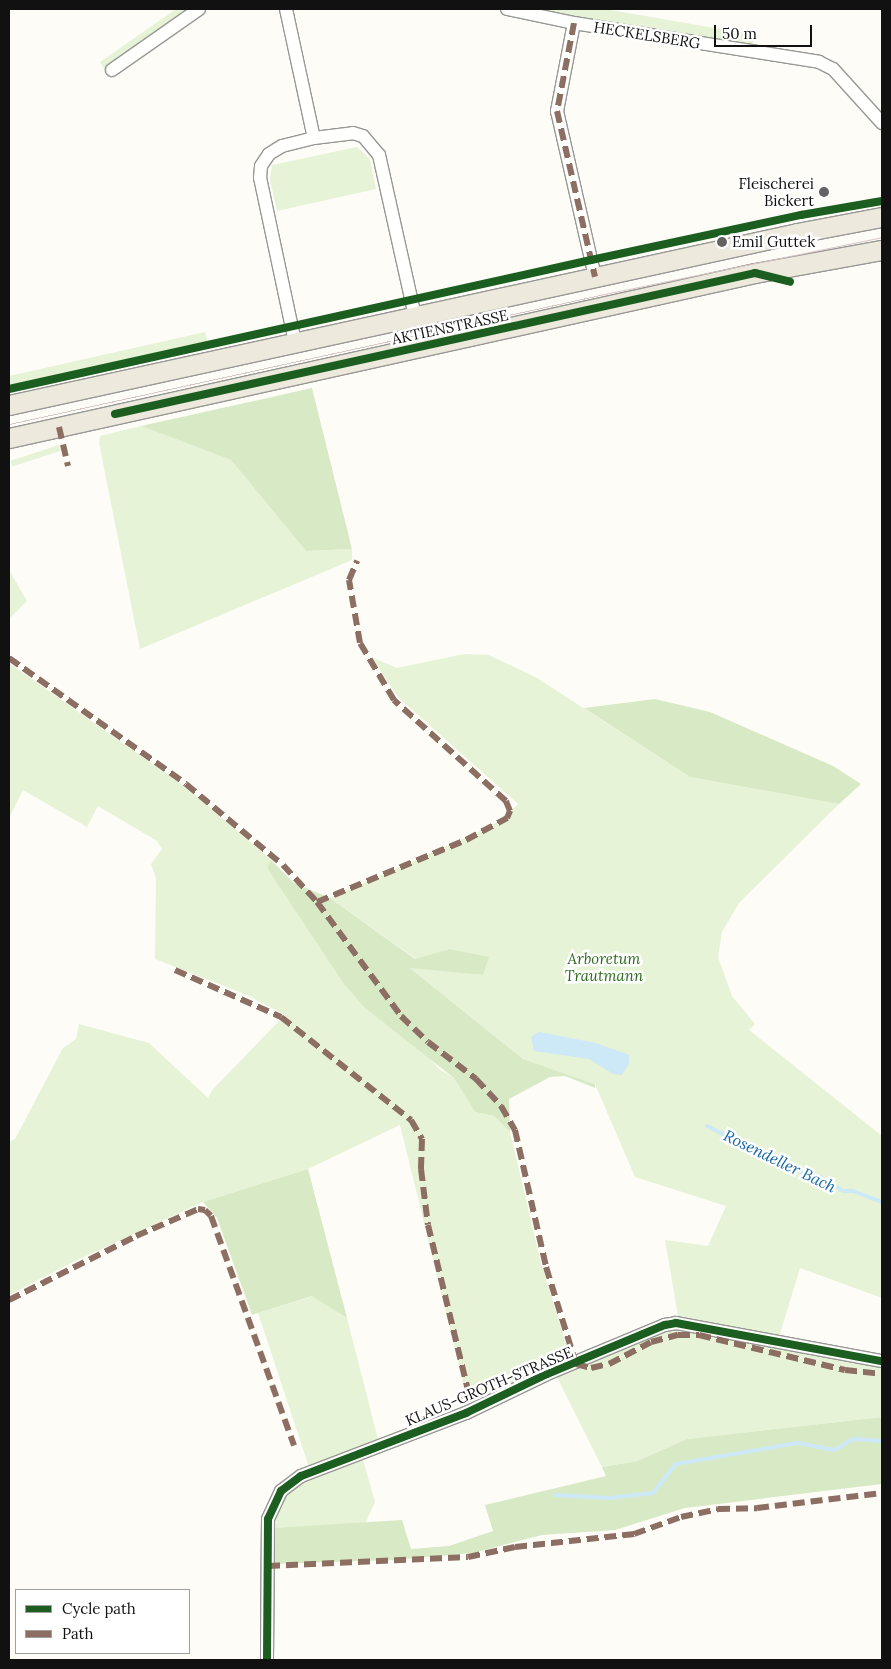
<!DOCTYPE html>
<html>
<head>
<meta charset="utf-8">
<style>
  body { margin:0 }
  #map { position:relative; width:891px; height:1669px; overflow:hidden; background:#fdfcf7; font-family:Lora,serif }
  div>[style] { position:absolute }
  .green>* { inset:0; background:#e7f3d7; transform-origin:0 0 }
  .forest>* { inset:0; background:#d8eac5 }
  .water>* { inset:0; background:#cde8f7 }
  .stream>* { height:4px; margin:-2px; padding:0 2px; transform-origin:2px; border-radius:2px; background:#cde8f7 }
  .roads { filter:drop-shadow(1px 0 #979795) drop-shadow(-1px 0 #979795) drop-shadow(0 1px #979795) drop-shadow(0 -1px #979795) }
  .minor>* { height:12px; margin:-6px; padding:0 6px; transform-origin:6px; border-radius:6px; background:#fffffe }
  .primary>* { height:19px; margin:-9.5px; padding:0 9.5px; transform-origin:9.5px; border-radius:9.5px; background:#ede9dc }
  .tram>* { height:1px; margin:-0.5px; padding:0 0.5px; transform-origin:0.5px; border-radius:0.5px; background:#d9c6c7 }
  .quiet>* { height:6px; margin-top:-3px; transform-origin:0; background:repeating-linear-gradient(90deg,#8d6e63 0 12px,transparent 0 18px) }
  .cycleway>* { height:8px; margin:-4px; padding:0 4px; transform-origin:4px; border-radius:4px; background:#1b5e20 }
  .dots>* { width:14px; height:14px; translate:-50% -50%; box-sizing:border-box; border:2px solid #fff; border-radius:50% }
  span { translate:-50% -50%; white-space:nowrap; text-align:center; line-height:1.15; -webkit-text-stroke:5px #fff; paint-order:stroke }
  .street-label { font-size:15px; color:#111 }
  .poi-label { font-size:15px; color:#111 }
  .right { translate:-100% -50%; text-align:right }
  .left { translate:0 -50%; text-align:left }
  .park-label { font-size:15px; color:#2f6b1f; font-style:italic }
  .water-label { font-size:16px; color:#1768a6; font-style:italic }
  .frame { position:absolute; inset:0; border:10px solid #111; pointer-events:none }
  .legend { position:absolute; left:15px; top:1589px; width:175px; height:65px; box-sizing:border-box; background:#fff; border:1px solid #a0a0a0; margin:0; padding:6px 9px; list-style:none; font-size:15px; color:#111 }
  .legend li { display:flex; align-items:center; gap:10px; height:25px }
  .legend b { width:25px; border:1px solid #a0a0a0 }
  .scale { position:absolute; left:714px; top:25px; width:98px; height:22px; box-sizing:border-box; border:2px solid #111; border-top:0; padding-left:6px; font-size:15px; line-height:18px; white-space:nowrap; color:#111; -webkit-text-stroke:4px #fff; paint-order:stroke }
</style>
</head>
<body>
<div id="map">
  <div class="green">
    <div style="clip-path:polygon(176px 9px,195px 9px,106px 72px,100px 62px)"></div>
    <div style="clip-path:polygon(531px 9px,605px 9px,755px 35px,752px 49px)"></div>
    <div style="clip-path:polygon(357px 147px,370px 159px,376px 189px,277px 211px,270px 180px,272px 165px)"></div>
    <div style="clip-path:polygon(205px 332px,208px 344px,9px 385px,9px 376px)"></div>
    <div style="clip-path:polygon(141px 426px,231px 460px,306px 551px,352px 549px,352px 560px,140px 649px,99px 443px,100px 436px)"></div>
    <div style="left:59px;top:445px;width:6px;height:51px;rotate:72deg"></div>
    <div style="clip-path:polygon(9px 570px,27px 601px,9px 619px)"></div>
    <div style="clip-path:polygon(464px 654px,489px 655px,537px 678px,690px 777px,839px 804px,739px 903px,722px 932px,718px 957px,732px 996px,755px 1024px,749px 1030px,882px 1136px,882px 1298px,800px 1268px,779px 1337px,683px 1320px,678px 1316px,665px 1240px,708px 1246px,726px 1206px,635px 1177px,595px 1084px,523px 1059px,409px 967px,483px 975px,449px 949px,416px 959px,330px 898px,487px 828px,506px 816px,518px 804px,399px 698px,371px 657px,397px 668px)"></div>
    <div style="clip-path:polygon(9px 663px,192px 792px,271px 860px,267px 869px,439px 1069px,454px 1078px,475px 1112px,494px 1116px,510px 1132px,541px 1263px,572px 1363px,474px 1404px,467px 1398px,400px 1125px,308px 1169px,203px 1202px,71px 1263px,9px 1295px,9px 1142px,15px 1139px,63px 1048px,76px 1039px,79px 1024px,149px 1043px,208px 1098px,213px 1089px,285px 1015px,247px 995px,155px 959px,156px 878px,151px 864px,162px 849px,157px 841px,98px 806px,87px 827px,23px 790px,9px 818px)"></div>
    <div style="clip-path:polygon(313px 1296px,347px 1318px,379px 1443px,309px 1467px,258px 1313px)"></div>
    <div style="clip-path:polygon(681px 1327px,882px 1365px,882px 1417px,687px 1439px,637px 1461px,602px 1467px,556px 1375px,662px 1330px)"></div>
    <div style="clip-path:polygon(363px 1460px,375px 1502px,365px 1524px,272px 1528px,274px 1513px,292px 1487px)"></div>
  </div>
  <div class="forest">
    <div style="clip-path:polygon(312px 388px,352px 549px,306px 551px,231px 460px,141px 426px)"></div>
    <div style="clip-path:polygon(655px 699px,710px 712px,833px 766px,861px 784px,839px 804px,690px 777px,584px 708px)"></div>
    <div style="clip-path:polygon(271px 860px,294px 883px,330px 898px,415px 959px,449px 949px,489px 957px,483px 975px,410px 968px,523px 1059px,595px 1084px,595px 1088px,565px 1076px,550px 1077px,509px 1099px,510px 1132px,494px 1116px,475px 1112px,454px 1078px,365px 1008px,344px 984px,267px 868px)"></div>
    <div style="clip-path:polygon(308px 1169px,347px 1318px,312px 1296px,252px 1315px,217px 1218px,203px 1202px)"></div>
    <div style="clip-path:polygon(882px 1417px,882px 1484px,685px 1508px,615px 1530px,542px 1535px,473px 1553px,394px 1560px,274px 1564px,272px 1528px,402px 1520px,411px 1549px,449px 1546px,493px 1531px,485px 1505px,606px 1476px,602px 1467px,637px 1461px,687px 1439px)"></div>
  </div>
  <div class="water">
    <div style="clip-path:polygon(539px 1032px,596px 1043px,629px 1055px,629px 1064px,622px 1075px,613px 1074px,589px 1059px,534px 1051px,531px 1037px)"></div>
  </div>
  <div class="stream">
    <div style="left:707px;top:1126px;width:48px;rotate:27.1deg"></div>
    <div style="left:750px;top:1148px;width:28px;rotate:18deg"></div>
    <div style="left:777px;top:1157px;width:32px;rotate:32deg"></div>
    <div style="left:804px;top:1174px;width:15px;rotate:8deg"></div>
    <div style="left:819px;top:1176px;width:28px;rotate:32deg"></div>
    <div style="left:843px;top:1191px;width:10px"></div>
    <div style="left:853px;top:1191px;width:31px;rotate:21deg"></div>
    <div style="left:555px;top:1495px;width:55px;rotate:3.1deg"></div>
    <div style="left:610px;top:1498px;width:43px;rotate:-6.6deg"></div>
    <div style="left:653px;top:1493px;width:37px;rotate:-52deg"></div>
    <div style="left:676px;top:1464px;width:124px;rotate:-9.8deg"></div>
    <div style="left:798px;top:1443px;width:37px;rotate:11deg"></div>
    <div style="left:834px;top:1450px;width:22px;rotate:-30deg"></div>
    <div style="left:853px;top:1439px;width:29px;rotate:4deg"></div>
  </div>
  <div class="roads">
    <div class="minor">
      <div style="left:286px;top:9px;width:132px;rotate:77.8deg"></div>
      <div style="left:507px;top:9px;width:68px;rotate:11.8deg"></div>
      <div style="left:574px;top:23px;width:248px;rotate:9deg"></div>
      <div style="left:819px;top:62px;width:16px;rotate:27deg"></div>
      <div style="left:833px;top:69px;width:73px;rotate:47.8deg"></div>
      <div style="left:574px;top:23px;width:90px;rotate:100.9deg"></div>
      <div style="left:557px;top:111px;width:170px;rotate:77.1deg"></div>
      <div style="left:112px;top:70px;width:106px;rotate:-35deg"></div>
      <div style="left:295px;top:342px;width:168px;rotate:-102deg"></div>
      <div style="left:260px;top:178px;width:12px;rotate:-85deg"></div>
      <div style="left:261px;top:166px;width:14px;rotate:-56deg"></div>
      <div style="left:269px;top:154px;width:15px;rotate:-32deg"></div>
      <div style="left:282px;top:146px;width:33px;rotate:-14deg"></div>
      <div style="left:314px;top:138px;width:39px;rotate:-7deg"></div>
      <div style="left:353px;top:133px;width:10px;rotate:17deg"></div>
      <div style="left:363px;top:136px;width:25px;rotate:50deg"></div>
      <div style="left:379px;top:155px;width:165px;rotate:77.4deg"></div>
      <div style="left:267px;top:1660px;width:141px;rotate:-89.6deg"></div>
      <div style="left:268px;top:1519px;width:31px;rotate:-65deg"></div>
      <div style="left:281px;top:1491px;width:25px;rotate:-37deg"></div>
      <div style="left:301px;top:1476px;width:177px;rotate:-20.9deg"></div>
      <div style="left:466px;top:1413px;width:90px;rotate:-25.7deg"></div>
      <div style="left:547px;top:1374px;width:128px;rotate:-22.6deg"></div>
      <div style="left:665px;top:1325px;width:11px;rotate:-10deg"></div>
      <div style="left:676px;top:1323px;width:209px;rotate:10.5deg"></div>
    </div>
    <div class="primary">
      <div style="left:9px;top:405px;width:807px;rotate:-12.31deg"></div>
      <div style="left:797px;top:233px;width:86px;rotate:-10.7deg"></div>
      <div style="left:9px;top:438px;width:764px;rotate:-12.47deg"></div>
      <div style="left:755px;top:273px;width:129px;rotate:-10.3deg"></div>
    </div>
  </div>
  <div class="tram">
    <div style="left:9px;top:424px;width:605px;rotate:-12.31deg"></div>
    <div style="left:600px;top:295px;width:288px;rotate:-11.6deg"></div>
  </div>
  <div class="quiet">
    <div style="left:574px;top:23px;width:90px;rotate:100.9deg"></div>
    <div style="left:557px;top:111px;width:170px;rotate:77.1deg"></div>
    <div style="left:59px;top:427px;width:40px;rotate:77deg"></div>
    <div style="left:9px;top:658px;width:217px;rotate:35.4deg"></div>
    <div style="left:186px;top:784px;width:126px;rotate:39.9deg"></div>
    <div style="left:283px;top:865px;width:50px;rotate:47.4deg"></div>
    <div style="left:317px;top:902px;width:142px;rotate:53.6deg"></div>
    <div style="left:401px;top:1016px;width:37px;rotate:44deg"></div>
    <div style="left:428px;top:1042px;width:61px;rotate:37.6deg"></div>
    <div style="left:476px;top:1079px;width:37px;rotate:47deg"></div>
    <div style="left:501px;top:1106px;width:28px;rotate:60deg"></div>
    <div style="left:515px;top:1130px;width:140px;rotate:77.2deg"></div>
    <div style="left:546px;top:1267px;width:102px;rotate:72.8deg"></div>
    <div style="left:576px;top:1364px;width:16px;rotate:15deg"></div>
    <div style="left:591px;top:1368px;width:18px;rotate:-13deg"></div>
    <div style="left:609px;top:1364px;width:47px;rotate:-27.6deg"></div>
    <div style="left:651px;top:1342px;width:28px;rotate:-15deg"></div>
    <div style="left:678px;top:1335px;width:21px"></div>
    <div style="left:699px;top:1335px;width:150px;rotate:13.5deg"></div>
    <div style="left:845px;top:1370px;width:37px;rotate:6deg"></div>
    <div style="left:317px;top:902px;width:161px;rotate:-22.6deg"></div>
    <div style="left:466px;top:840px;width:47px;rotate:-28.2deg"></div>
    <div style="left:507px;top:818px;width:8px;rotate:-67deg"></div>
    <div style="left:510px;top:811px;width:11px;rotate:-112deg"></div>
    <div style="left:506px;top:801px;width:151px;rotate:-138deg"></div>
    <div style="left:394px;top:700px;width:66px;rotate:-120.8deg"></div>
    <div style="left:360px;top:643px;width:64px;rotate:-99.9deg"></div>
    <div style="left:349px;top:580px;width:21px;rotate:-67deg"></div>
    <div style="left:175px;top:970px;width:116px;rotate:23.9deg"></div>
    <div style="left:281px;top:1017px;width:166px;rotate:38.4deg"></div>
    <div style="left:411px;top:1120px;width:22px;rotate:60deg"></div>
    <div style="left:422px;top:1139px;width:30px;rotate:92deg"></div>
    <div style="left:421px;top:1169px;width:56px;rotate:82.9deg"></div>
    <div style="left:428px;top:1225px;width:170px;rotate:76.4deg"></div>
    <div style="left:468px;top:1390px;width:11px;rotate:117deg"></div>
    <div style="left:9px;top:1300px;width:142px;rotate:-26.7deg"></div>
    <div style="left:136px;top:1236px;width:68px;rotate:-23.5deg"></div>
    <div style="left:198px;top:1209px;width:7px;rotate:8deg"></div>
    <div style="left:205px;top:1210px;width:8px;rotate:45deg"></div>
    <div style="left:211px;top:1216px;width:244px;rotate:70.1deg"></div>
    <div style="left:268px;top:1566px;width:200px;rotate:-2.6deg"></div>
    <div style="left:468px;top:1557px;width:48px;rotate:-12deg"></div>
    <div style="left:515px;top:1547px;width:120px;rotate:-6.2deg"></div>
    <div style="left:634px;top:1534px;width:50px;rotate:-19.9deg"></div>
    <div style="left:681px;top:1517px;width:38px;rotate:-12deg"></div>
    <div style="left:718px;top:1509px;width:39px;rotate:-1deg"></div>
    <div style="left:757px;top:1508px;width:126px;rotate:-6.8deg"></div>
  </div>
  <div class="cycleway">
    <div style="left:9px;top:389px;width:596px;rotate:-12.5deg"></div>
    <div style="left:591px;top:260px;width:215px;rotate:-12.1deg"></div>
    <div style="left:801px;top:215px;width:82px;rotate:-9.8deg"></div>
    <div style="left:115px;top:414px;width:655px;rotate:-12.42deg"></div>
    <div style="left:755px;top:273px;width:36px;rotate:14deg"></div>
    <div style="left:267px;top:1660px;width:141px;rotate:-89.6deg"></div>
    <div style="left:268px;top:1519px;width:31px;rotate:-65deg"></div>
    <div style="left:281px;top:1491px;width:25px;rotate:-37deg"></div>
    <div style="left:301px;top:1476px;width:177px;rotate:-20.9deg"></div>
    <div style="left:466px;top:1413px;width:90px;rotate:-25.7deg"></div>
    <div style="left:547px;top:1374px;width:128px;rotate:-22.6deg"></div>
    <div style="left:665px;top:1325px;width:11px;rotate:-10deg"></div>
    <div style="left:676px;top:1323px;width:209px;rotate:10.5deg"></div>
  </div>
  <div class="dots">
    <div style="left:824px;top:192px;background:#646362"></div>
    <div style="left:722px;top:242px;background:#646362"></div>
  </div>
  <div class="street-label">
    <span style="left:647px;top:35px;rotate:9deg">HECKELSBERG</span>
    <span style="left:450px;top:327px;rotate:-12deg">AKTIENSTRASSE</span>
    <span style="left:489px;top:1386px;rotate:-23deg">KLAUS-GROTH-STRASSE</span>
  </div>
  <div class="poi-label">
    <span class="right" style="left:814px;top:192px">Fleischerei<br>Bickert</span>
    <span class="left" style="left:732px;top:242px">Emil Guttek</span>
  </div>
  <div class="park-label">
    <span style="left:604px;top:967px">Arboretum<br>Trautmann</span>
  </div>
  <div class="water-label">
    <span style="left:780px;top:1161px;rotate:26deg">Rosendeller Bach</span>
  </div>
  <div class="frame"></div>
  <ul class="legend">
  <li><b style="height:6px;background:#1b5e20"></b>Cycle path</li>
  <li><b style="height:6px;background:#8d6e63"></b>Path</li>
  </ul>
  <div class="scale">50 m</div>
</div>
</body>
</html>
